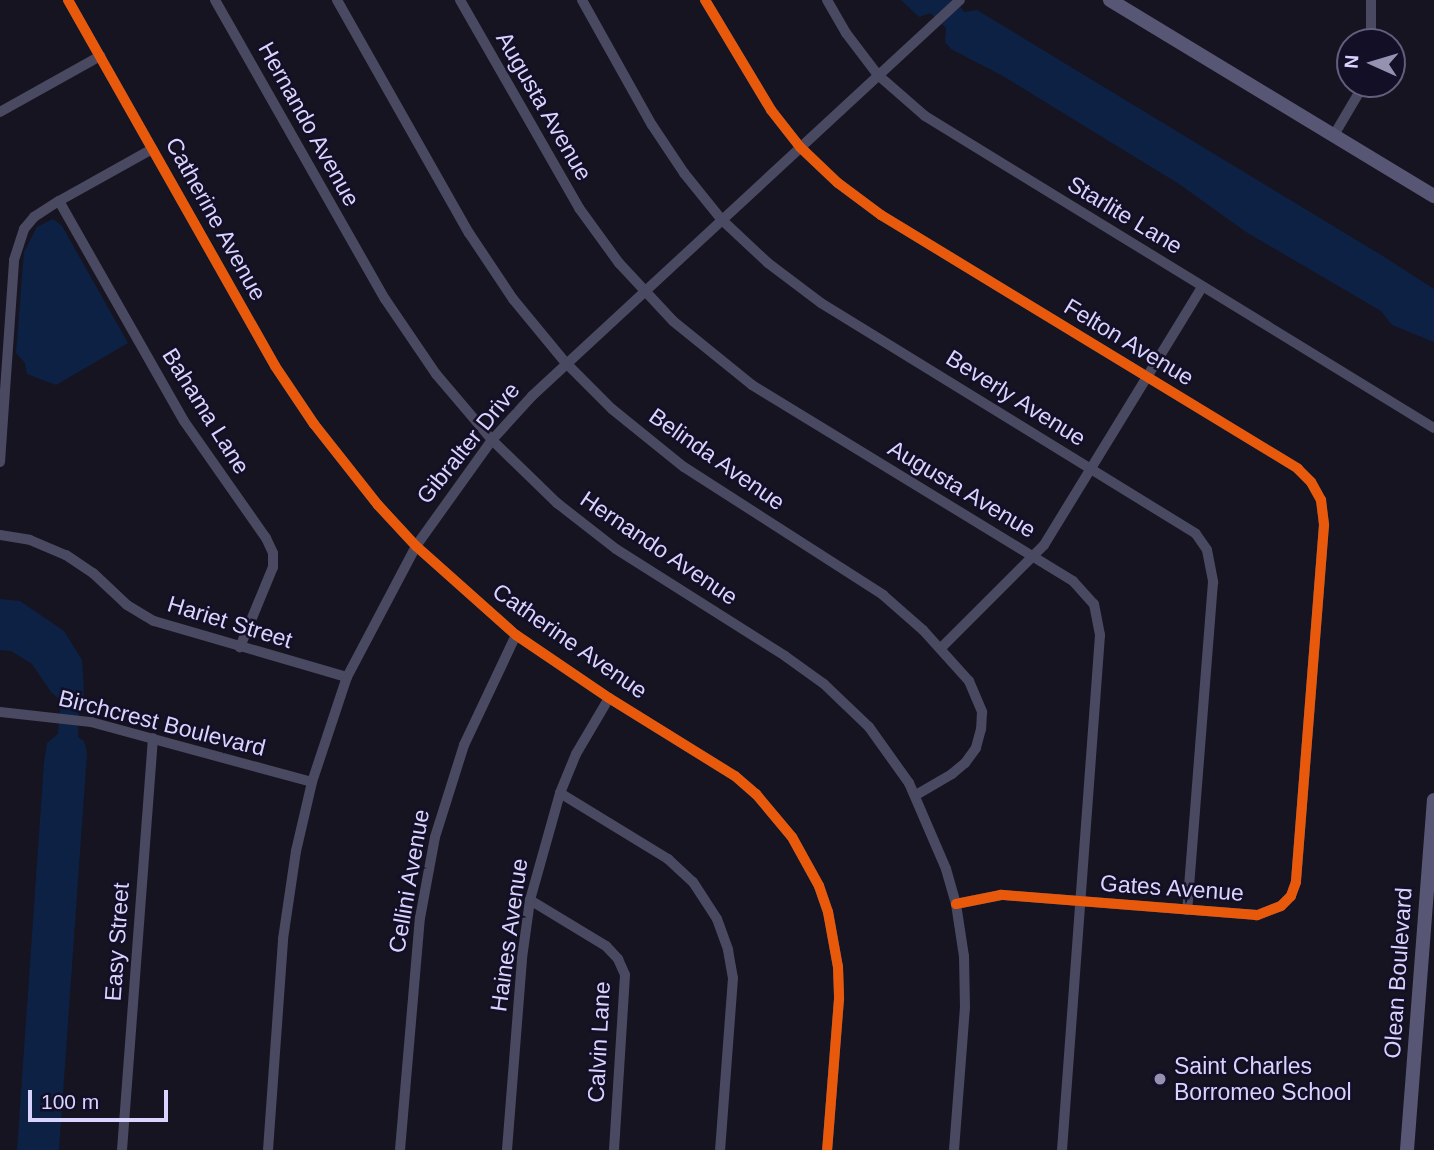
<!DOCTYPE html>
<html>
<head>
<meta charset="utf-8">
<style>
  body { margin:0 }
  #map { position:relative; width:1434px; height:1150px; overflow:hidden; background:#161421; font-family:Arial,sans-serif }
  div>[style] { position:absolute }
  .water>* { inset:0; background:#0d2144 }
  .street>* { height:10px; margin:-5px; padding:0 5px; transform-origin:5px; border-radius:5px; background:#4a4962 }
  .secondary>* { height:14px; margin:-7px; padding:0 7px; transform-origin:7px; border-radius:7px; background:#575674 }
  .cycleway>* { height:10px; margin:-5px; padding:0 5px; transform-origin:5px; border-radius:5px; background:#e8590c }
  .dots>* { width:19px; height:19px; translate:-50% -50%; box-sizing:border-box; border:4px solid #130f26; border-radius:50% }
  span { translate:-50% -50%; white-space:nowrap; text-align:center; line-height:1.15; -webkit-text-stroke:5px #130f26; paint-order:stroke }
  .street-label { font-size:23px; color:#d9d4ff }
  .poi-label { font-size:23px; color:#d9d4ff }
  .left { translate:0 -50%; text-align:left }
  .north { position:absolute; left:1336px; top:28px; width:70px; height:70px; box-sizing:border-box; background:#130f26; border:2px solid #625e7d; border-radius:50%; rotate:274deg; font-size:19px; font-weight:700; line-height:28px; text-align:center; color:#d9d4ff }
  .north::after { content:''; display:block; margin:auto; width:24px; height:32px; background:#9591b1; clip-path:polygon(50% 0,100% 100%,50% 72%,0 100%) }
  .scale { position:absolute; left:28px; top:1090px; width:140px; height:32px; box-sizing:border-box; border:4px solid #d9d4ff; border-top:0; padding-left:9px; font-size:21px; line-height:24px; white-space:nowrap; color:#d9d4ff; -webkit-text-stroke:5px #130f26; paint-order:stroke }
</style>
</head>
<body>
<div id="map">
  <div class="water">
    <div style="clip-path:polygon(901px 0,956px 0,964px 12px,977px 10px,1386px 258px,1434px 289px,1434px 342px,1392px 325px,1381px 311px,1246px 232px,1179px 184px,1003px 76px,951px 49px,945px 42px,946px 28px,930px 13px,919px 17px)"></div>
    <div style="clip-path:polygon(53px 219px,62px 226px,128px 343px,56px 385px,27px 374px,25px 363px,16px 353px,24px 252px,37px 227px)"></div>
    <div style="clip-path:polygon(0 599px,20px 601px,64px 631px,82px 660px,84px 691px,83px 699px,79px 702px,78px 737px,84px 741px,87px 753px,59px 1150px,17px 1150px,44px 763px,47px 743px,58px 734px,61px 701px,51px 692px,32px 664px,11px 651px,0 650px)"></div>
  </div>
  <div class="street">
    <div style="left:68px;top:0;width:420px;rotate:60.5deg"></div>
    <div style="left:275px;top:366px;width:70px;rotate:56.1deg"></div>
    <div style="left:314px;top:424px;width:103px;rotate:51.7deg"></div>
    <div style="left:378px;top:505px;width:56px;rotate:47.2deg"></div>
    <div style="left:416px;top:546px;width:134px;rotate:41.7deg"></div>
    <div style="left:516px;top:635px;width:112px;rotate:34.1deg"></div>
    <div style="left:609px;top:698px;width:148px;rotate:31.8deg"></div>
    <div style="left:735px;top:776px;width:28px;rotate:41deg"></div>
    <div style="left:756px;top:794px;width:56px;rotate:50.1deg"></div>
    <div style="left:792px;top:837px;width:56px;rotate:61.1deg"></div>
    <div style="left:819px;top:886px;width:28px;rotate:71deg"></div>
    <div style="left:828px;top:912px;width:56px;rotate:79.7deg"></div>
    <div style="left:838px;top:967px;width:32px;rotate:88deg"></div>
    <div style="left:839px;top:999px;width:151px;rotate:94.5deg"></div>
    <div style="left:215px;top:0;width:344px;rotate:60.4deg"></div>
    <div style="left:385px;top:299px;width:91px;rotate:55.8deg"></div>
    <div style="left:436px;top:374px;width:87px;rotate:49.7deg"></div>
    <div style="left:492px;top:440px;width:91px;rotate:44.1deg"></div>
    <div style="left:557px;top:503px;width:75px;rotate:37.9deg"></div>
    <div style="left:616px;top:549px;width:200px;rotate:32.3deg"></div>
    <div style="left:785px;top:656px;width:48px;rotate:35.7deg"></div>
    <div style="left:824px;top:684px;width:62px;rotate:43.7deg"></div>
    <div style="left:869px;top:727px;width:69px;rotate:54.5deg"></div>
    <div style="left:909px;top:783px;width:94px;rotate:66.7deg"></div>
    <div style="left:946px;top:869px;width:36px;rotate:74deg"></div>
    <div style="left:956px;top:904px;width:53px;rotate:81.3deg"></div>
    <div style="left:964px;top:956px;width:51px;rotate:88.9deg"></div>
    <div style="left:965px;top:1007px;width:143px;rotate:94.4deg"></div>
    <div style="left:337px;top:0;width:268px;rotate:60.5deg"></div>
    <div style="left:469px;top:233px;width:79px;rotate:56.3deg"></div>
    <div style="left:513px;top:299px;width:82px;rotate:50.5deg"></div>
    <div style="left:565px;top:362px;width:66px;rotate:45deg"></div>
    <div style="left:612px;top:409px;width:92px;rotate:38.9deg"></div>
    <div style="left:684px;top:467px;width:237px;rotate:32.7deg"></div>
    <div style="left:883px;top:595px;width:53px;rotate:41.2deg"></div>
    <div style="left:923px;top:630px;width:69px;rotate:48deg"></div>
    <div style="left:969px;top:681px;width:34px;rotate:67deg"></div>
    <div style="left:982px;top:712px;width:17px;rotate:93deg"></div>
    <div style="left:981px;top:729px;width:20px;rotate:105deg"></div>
    <div style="left:976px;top:748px;width:19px;rotate:126deg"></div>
    <div style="left:965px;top:763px;width:17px;rotate:140deg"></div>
    <div style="left:952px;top:774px;width:42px;rotate:149.7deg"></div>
    <div style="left:460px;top:0;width:240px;rotate:60.2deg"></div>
    <div style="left:579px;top:208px;width:68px;rotate:54deg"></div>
    <div style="left:619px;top:263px;width:79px;rotate:47deg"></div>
    <div style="left:673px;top:321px;width:102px;rotate:39deg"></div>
    <div style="left:752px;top:385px;width:376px;rotate:31.4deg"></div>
    <div style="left:1073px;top:581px;width:31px;rotate:48deg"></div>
    <div style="left:1094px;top:604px;width:32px;rotate:79deg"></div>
    <div style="left:1100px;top:635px;width:516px;rotate:94.22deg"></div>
    <div style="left:582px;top:0;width:143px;rotate:60.8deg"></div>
    <div style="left:652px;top:125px;width:58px;rotate:56.3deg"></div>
    <div style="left:684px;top:173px;width:59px;rotate:51.2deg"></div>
    <div style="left:721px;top:219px;width:64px;rotate:43.1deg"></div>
    <div style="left:768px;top:263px;width:66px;rotate:37deg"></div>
    <div style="left:821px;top:303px;width:440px;rotate:31.6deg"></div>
    <div style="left:1196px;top:534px;width:19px;rotate:55deg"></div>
    <div style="left:1207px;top:550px;width:33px;rotate:79deg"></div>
    <div style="left:1213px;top:582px;width:329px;rotate:94.5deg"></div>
    <div style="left:705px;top:0;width:128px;rotate:59deg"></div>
    <div style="left:771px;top:110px;width:47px;rotate:51.9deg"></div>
    <div style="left:800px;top:147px;width:52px;rotate:43.5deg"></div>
    <div style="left:838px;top:183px;width:54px;rotate:36.7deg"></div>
    <div style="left:881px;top:215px;width:488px;rotate:31.3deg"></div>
    <div style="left:1298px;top:469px;width:18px;rotate:45deg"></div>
    <div style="left:1311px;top:482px;width:21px;rotate:61deg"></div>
    <div style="left:1321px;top:500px;width:25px;rotate:83deg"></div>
    <div style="left:1324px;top:525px;width:358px;rotate:94.5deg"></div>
    <div style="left:1296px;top:882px;width:15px;rotate:110deg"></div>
    <div style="left:1291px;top:896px;width:14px;rotate:135deg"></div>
    <div style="left:1281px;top:906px;width:26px;rotate:159deg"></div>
    <div style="left:1257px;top:915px;width:257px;rotate:-175.5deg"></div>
    <div style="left:1001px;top:895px;width:46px;rotate:168.7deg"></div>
    <div style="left:827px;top:0;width:38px;rotate:60deg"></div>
    <div style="left:846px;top:33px;width:53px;rotate:52.7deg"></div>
    <div style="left:878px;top:75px;width:62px;rotate:41.1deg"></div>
    <div style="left:925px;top:116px;width:597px;rotate:31.51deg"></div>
    <div style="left:1371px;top:42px;width:42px;rotate:-90deg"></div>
    <div style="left:0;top:112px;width:115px;rotate:-29.2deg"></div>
    <div style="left:1334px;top:135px;width:59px;rotate:-59.5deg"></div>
    <div style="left:59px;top:201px;width:253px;rotate:60.4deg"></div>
    <div style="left:184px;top:421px;width:143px;rotate:55deg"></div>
    <div style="left:266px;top:538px;width:17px;rotate:65deg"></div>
    <div style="left:273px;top:553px;width:14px;rotate:90deg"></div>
    <div style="left:273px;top:567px;width:87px;rotate:112.4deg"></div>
    <div style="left:0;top:462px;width:202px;rotate:-86deg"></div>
    <div style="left:14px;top:260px;width:33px;rotate:-72deg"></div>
    <div style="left:24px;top:229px;width:16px;rotate:-50deg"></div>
    <div style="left:34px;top:217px;width:30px;rotate:-33deg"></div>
    <div style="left:59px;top:201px;width:107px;rotate:-29.2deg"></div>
    <div style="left:0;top:535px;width:30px;rotate:9deg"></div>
    <div style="left:30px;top:540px;width:39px;rotate:23deg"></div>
    <div style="left:66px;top:555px;width:32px;rotate:34deg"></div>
    <div style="left:93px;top:573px;width:47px;rotate:43.3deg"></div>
    <div style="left:127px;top:605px;width:31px;rotate:31deg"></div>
    <div style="left:154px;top:621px;width:201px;rotate:16.2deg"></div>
    <div style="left:941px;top:648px;width:146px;rotate:-45deg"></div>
    <div style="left:1044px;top:545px;width:303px;rotate:-58.5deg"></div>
    <div style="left:0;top:712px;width:92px;rotate:6.3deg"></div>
    <div style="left:91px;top:722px;width:229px;rotate:15.2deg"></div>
    <div style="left:560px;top:793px;width:127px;rotate:31.4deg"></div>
    <div style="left:668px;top:859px;width:34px;rotate:43deg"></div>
    <div style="left:693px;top:882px;width:44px;rotate:57deg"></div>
    <div style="left:717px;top:919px;width:33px;rotate:70deg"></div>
    <div style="left:728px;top:950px;width:28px;rotate:80deg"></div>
    <div style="left:733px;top:978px;width:172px;rotate:94.3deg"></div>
    <div style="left:530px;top:900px;width:89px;rotate:31.2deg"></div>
    <div style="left:606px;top:946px;width:18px;rotate:47deg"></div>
    <div style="left:618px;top:959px;width:17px;rotate:66deg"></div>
    <div style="left:625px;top:975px;width:175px;rotate:93.6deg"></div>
    <div style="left:122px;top:1150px;width:413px;rotate:-85.7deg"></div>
    <div style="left:268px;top:1150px;width:212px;rotate:-85.9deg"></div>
    <div style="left:283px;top:939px;width:89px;rotate:-81.6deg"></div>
    <div style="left:296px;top:851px;width:71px;rotate:-76.9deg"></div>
    <div style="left:312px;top:782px;width:111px;rotate:-71.6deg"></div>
    <div style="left:347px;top:677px;width:148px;rotate:-62.2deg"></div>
    <div style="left:416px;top:546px;width:130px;rotate:-54.4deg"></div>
    <div style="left:492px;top:440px;width:59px;rotate:-47.7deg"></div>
    <div style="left:532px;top:396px;width:583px;rotate:-42.78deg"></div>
    <div style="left:400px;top:1150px;width:233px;rotate:-85.1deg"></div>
    <div style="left:420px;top:918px;width:82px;rotate:-79.5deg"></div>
    <div style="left:435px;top:837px;width:96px;rotate:-72.5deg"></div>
    <div style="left:464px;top:745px;width:122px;rotate:-64.7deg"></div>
    <div style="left:507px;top:1150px;width:193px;rotate:-85.5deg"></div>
    <div style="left:522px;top:958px;width:59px;rotate:-82.1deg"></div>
    <div style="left:530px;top:900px;width:111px;rotate:-74.3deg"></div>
    <div style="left:560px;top:793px;width:42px;rotate:-67.7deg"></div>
    <div style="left:576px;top:754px;width:65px;rotate:-59.5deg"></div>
  </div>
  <div class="secondary">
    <div style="left:1110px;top:0;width:379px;rotate:31.2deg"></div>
    <div style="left:1407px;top:1150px;width:351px;rotate:-85.6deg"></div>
  </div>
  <div class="cycleway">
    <div style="left:68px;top:0;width:420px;rotate:60.5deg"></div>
    <div style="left:275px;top:366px;width:70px;rotate:56.1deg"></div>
    <div style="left:314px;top:424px;width:103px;rotate:51.7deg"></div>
    <div style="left:378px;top:505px;width:56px;rotate:47.2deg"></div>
    <div style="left:416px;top:546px;width:134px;rotate:41.7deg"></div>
    <div style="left:516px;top:635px;width:112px;rotate:34.1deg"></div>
    <div style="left:609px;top:698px;width:148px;rotate:31.8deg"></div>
    <div style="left:735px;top:776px;width:28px;rotate:41deg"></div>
    <div style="left:756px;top:794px;width:56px;rotate:50.1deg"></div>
    <div style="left:792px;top:837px;width:56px;rotate:61.1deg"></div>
    <div style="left:819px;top:886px;width:28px;rotate:71deg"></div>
    <div style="left:828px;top:912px;width:56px;rotate:79.7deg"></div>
    <div style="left:838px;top:967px;width:32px;rotate:88deg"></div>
    <div style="left:839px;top:999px;width:151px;rotate:94.5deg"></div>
    <div style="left:705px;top:0;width:128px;rotate:59deg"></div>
    <div style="left:771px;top:110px;width:47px;rotate:51.9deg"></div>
    <div style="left:800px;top:147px;width:52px;rotate:43.5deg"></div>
    <div style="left:838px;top:183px;width:54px;rotate:36.7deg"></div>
    <div style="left:881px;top:215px;width:488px;rotate:31.3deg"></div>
    <div style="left:1298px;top:469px;width:18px;rotate:45deg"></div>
    <div style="left:1311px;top:482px;width:21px;rotate:61deg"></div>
    <div style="left:1321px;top:500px;width:25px;rotate:83deg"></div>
    <div style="left:1324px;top:525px;width:358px;rotate:94.5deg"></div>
    <div style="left:1296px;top:882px;width:15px;rotate:110deg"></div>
    <div style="left:1291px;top:896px;width:14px;rotate:135deg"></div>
    <div style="left:1281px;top:906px;width:26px;rotate:159deg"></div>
    <div style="left:1257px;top:915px;width:257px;rotate:-175.5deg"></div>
    <div style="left:1001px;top:895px;width:46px;rotate:168.7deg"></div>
  </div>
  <div class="dots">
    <div style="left:1160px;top:1079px;background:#9591b1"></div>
  </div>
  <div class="street-label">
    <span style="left:544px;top:106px;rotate:60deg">Augusta Avenue</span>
    <span style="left:309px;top:124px;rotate:61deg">Hernando Avenue</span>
    <span style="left:1125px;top:215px;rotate:31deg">Starlite Lane</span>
    <span style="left:216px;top:219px;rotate:61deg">Catherine Avenue</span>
    <span style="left:1129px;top:342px;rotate:31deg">Felton Avenue</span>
    <span style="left:1016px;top:398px;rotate:32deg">Beverly Avenue</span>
    <span style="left:206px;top:411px;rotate:58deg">Bahama Lane</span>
    <span style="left:468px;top:443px;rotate:-51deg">Gibralter Drive</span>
    <span style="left:717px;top:459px;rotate:35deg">Belinda Avenue</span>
    <span style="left:962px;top:489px;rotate:31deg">Augusta Avenue</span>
    <span style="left:659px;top:548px;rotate:34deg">Hernando Avenue</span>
    <span style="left:230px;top:622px;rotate:17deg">Hariet Street</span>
    <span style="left:570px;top:641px;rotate:35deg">Catherine Avenue</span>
    <span style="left:162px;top:723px;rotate:14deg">Birchcrest Boulevard</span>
    <span style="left:409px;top:881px;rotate:-80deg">Cellini Avenue</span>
    <span style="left:1172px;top:888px;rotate:4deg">Gates Avenue</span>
    <span style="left:509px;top:935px;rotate:-82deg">Haines Avenue</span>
    <span style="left:117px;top:942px;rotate:-86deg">Easy Street</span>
    <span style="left:1398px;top:973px;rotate:-86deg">Olean Boulevard</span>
    <span style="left:599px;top:1042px;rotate:-87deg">Calvin Lane</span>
  </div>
  <div class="poi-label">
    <span class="left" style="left:1174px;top:1079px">Saint Charles<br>Borromeo School</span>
  </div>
  <div class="north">N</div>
  <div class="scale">100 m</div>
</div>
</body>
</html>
